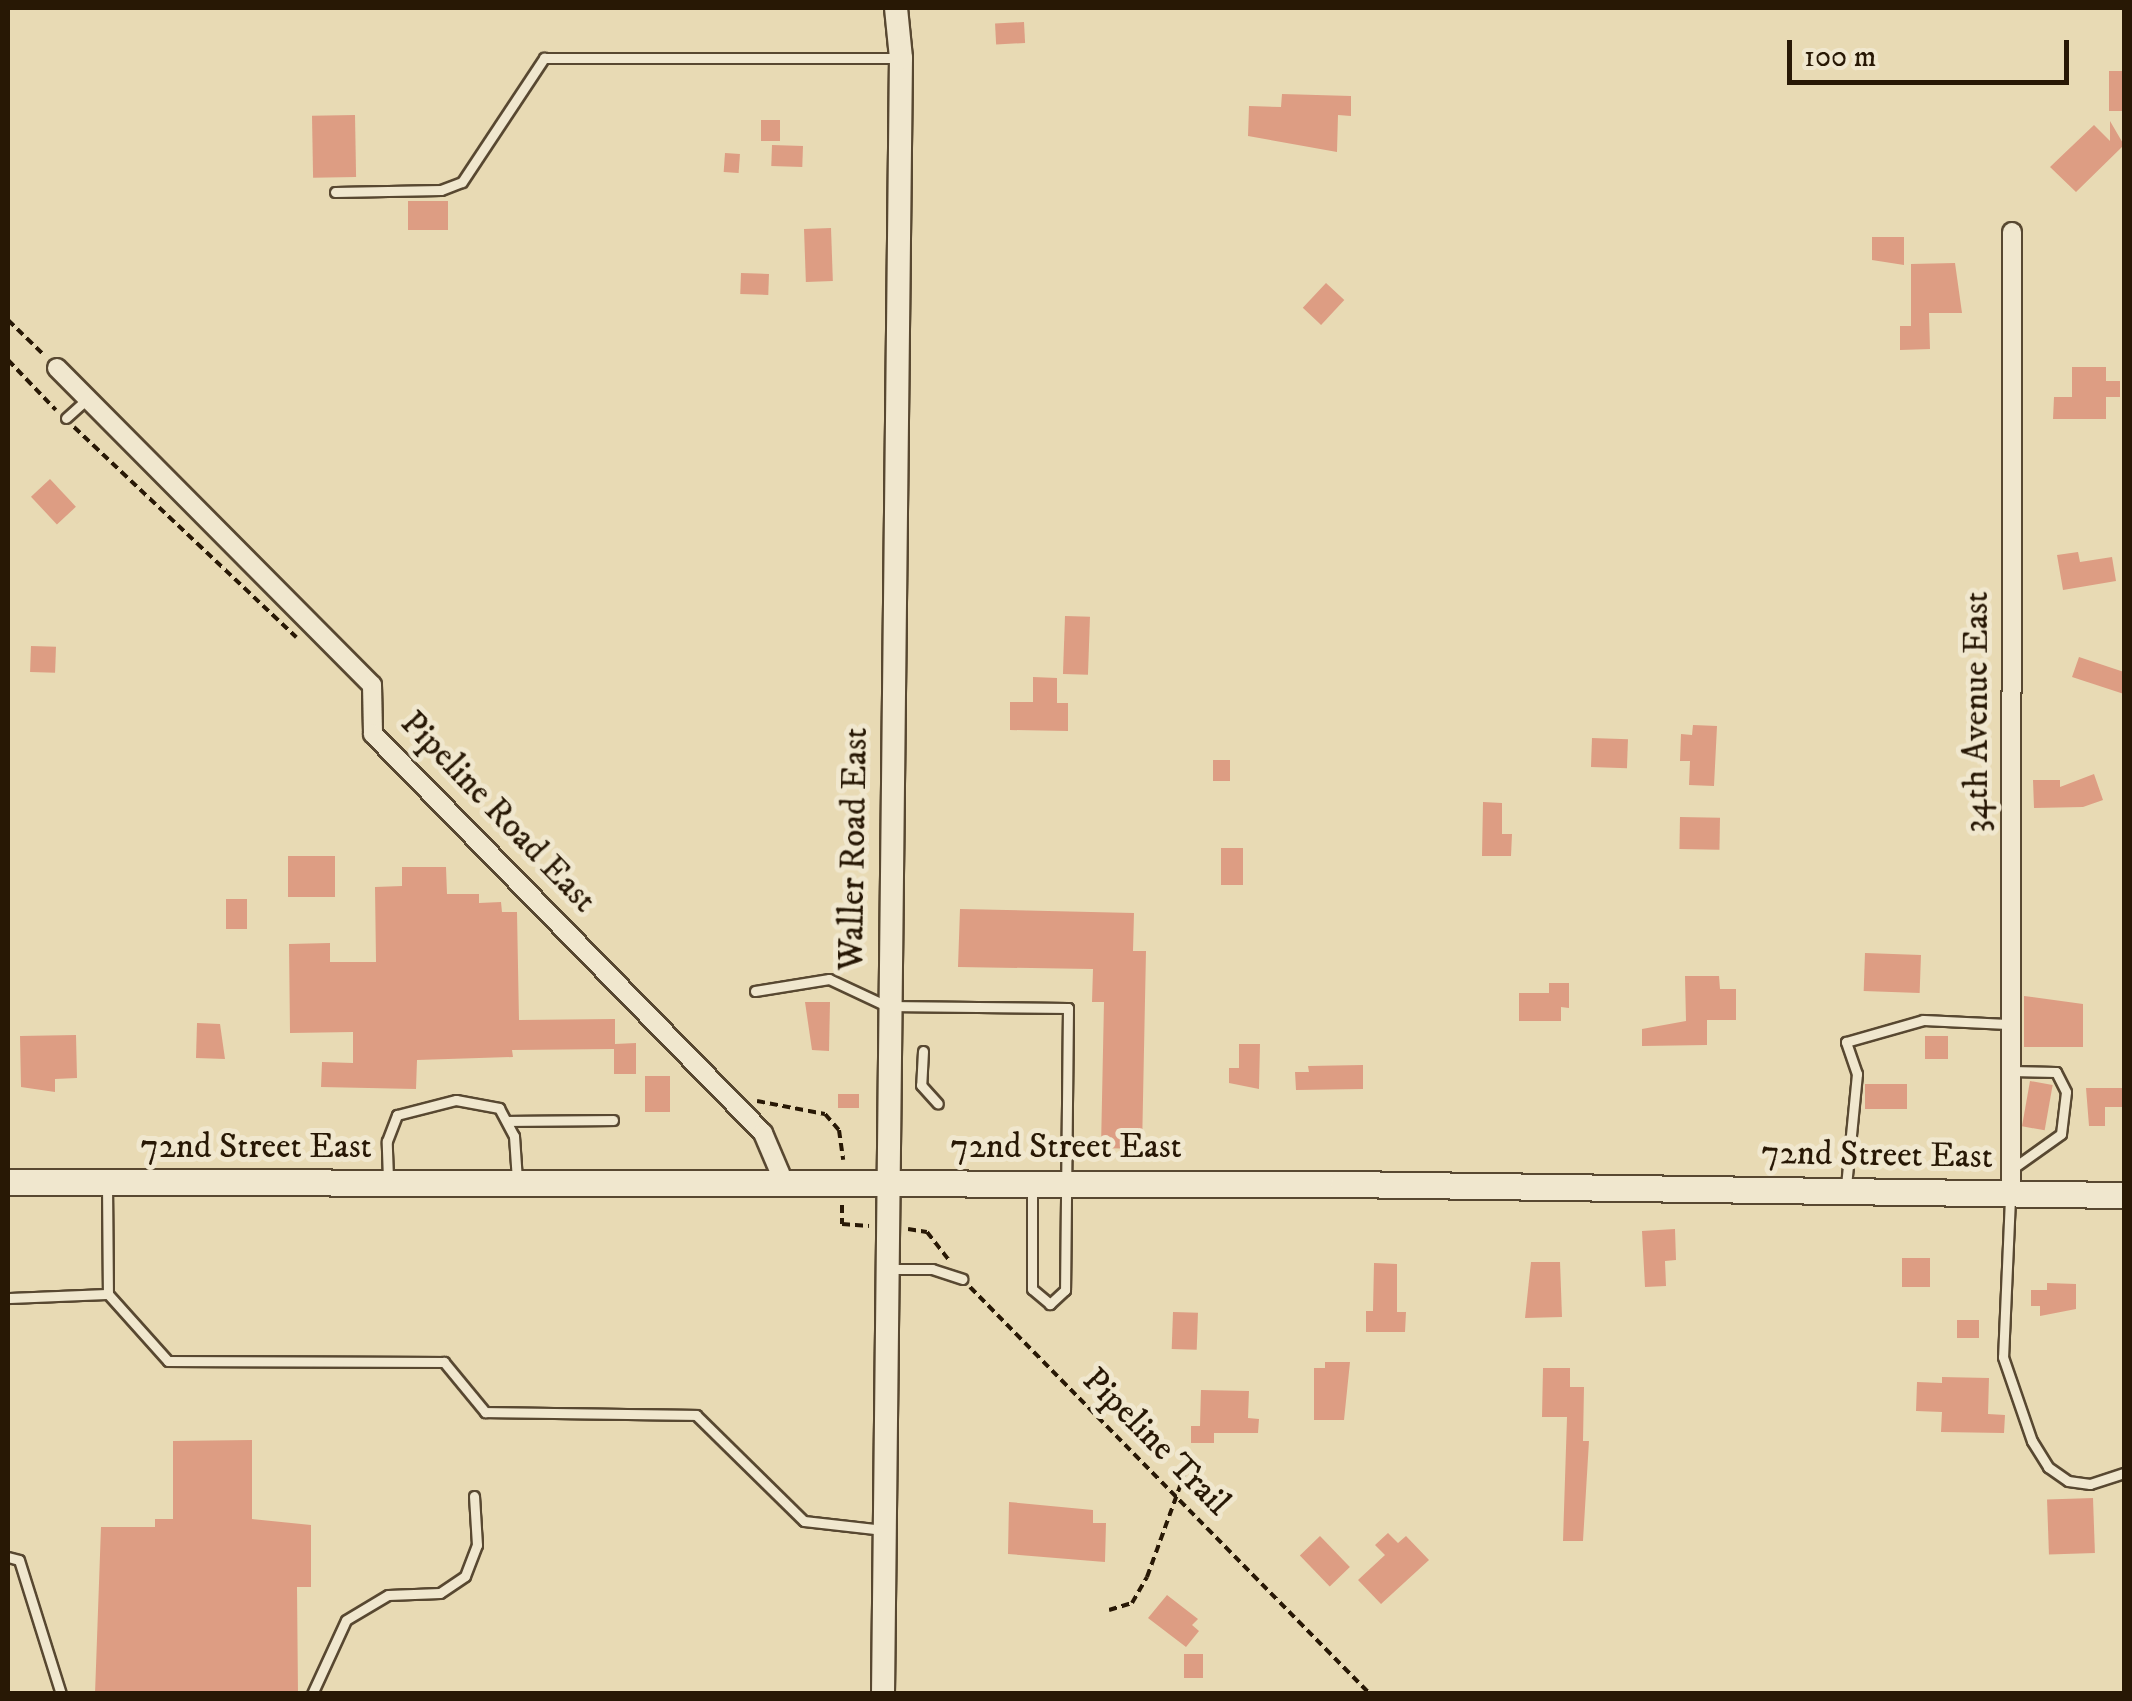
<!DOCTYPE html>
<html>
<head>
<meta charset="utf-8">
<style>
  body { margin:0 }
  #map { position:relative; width:2132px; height:1701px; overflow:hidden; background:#e8dab4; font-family:"IM FELL DW Pica",serif }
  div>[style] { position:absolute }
  .building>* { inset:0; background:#dd9d83; transform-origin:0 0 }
  .path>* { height:4px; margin-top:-2px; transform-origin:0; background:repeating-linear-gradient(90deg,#281805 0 8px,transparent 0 13px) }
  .roads { filter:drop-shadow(2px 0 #584831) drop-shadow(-2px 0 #584831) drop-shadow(0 2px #584831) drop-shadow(0 -2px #584831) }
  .service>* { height:9px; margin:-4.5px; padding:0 4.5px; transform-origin:4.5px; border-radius:4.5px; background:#f0e7ce }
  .minor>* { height:18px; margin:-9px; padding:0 9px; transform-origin:9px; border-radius:9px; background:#f0e7ce }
  .tertiary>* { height:22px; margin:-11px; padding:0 11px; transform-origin:11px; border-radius:11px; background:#f0e7ce }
  .secondary>* { height:25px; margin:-12.5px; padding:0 12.5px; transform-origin:12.5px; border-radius:12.5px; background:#f0e7ce }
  span { translate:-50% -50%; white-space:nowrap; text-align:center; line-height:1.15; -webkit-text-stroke:10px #f0e7ce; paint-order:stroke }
  .street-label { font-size:35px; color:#281805 }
  .frame { position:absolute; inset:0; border:10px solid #281805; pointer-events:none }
  .scale { position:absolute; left:1787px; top:40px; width:282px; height:45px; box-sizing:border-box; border:5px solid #281805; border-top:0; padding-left:12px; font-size:30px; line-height:35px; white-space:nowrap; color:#281805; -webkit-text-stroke:8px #f0e7ce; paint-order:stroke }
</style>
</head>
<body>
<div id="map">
  <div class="building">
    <div style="left:1024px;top:22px;width:21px;height:29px;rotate:87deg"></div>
    <div style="left:2109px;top:71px;width:15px;height:40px"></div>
    <div style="clip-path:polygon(1282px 94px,1351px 96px,1351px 116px,1338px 115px,1337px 152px,1248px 136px,1249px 106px,1281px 107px)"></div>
    <div style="left:355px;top:115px;width:62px;height:43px;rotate:89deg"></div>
    <div style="left:761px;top:120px;width:19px;height:21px"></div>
    <div style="clip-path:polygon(2110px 121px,2124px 145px,2076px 192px,2050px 167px,2094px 125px,2110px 141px)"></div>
    <div style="left:772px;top:145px;width:31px;height:21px;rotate:2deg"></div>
    <div style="left:725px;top:153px;width:15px;height:19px;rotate:4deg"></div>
    <div style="left:448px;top:201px;width:29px;height:40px;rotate:90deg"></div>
    <div style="left:831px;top:228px;width:53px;height:27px;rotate:88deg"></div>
    <div style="clip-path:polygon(1872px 237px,1904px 237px,1904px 265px,1872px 260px)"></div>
    <div style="clip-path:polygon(1955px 263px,1962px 313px,1929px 313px,1930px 349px,1900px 350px,1900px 326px,1911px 326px,1911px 264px)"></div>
    <div style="left:741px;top:273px;width:28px;height:21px;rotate:2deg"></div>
    <div style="left:1326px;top:283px;width:25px;height:34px;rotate:43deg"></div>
    <div style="clip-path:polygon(2072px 367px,2106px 367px,2106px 381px,2120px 381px,2120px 397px,2106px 397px,2106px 419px,2053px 419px,2054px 397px,2072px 397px)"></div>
    <div style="left:50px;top:479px;width:38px;height:26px;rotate:47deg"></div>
    <div style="clip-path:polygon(2078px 552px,2080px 562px,2112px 557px,2116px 581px,2063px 590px,2057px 555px)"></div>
    <div style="left:1065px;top:616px;width:25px;height:58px;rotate:2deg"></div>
    <div style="left:31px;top:646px;width:25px;height:26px;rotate:2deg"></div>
    <div style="clip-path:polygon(2079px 657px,2124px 672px,2124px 694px,2072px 677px)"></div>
    <div style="clip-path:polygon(1033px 677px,1057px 678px,1057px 703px,1068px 703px,1068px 731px,1010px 730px,1010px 702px,1033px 702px)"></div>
    <div style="clip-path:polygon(1693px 725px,1717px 726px,1714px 786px,1689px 785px,1690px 761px,1680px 761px,1681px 734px,1692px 735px)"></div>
    <div style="left:1592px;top:738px;width:36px;height:29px;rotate:2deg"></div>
    <div style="left:1213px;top:760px;width:17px;height:21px"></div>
    <div style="clip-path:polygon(2094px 774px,2103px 800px,2083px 807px,2034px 808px,2033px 780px,2060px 780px,2060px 787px)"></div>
    <div style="clip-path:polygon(1483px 802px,1502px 803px,1502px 834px,1512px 834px,1511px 856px,1482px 856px)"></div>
    <div style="left:1680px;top:817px;width:40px;height:32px;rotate:1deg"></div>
    <div style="left:1221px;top:848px;width:22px;height:37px"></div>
    <div style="left:288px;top:856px;width:47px;height:41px"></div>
    <div style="clip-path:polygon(402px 867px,446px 867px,447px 894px,479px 894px,479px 903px,501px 902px,502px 912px,517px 912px,519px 1020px,615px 1019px,615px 1044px,636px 1043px,636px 1074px,614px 1074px,614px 1049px,512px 1050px,513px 1057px,417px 1060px,416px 1089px,321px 1087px,322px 1062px,353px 1063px,353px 1032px,290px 1033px,289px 944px,330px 943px,330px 962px,376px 962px,375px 887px,402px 886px)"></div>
    <div style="left:226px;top:899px;width:21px;height:30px"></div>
    <div style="clip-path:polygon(960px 909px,1134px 913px,1133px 951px,1146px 951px,1142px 1149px,1101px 1148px,1104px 1002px,1092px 1002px,1093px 969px,958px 967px)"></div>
    <div style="left:1865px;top:953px;width:56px;height:38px;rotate:2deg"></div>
    <div style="clip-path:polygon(1685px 976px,1719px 976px,1720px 989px,1736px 989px,1736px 1020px,1707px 1020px,1707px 1045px,1642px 1046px,1642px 1029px,1686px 1021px)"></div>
    <div style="clip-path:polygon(1549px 983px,1569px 983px,1569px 1008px,1561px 1007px,1561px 1021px,1519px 1021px,1519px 993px,1549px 993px)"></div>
    <div style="clip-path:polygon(2024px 996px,2083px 1004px,2083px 1047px,2024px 1047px)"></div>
    <div style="clip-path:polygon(805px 1002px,830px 1002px,829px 1051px,812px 1050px)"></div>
    <div style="clip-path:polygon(197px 1023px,220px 1024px,225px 1059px,196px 1058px)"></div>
    <div style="clip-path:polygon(76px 1035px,77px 1078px,55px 1079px,55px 1092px,21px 1087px,20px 1036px)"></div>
    <div style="left:1925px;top:1036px;width:23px;height:23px"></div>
    <div style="clip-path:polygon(1239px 1044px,1260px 1044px,1259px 1089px,1229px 1083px,1229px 1068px,1239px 1068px)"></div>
    <div style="clip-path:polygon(1363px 1065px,1363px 1089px,1296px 1090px,1295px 1072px,1309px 1072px,1308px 1066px)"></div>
    <div style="left:645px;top:1076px;width:25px;height:36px"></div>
    <div style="left:2030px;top:1081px;width:23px;height:46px;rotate:10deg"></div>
    <div style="left:1865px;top:1084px;width:42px;height:25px"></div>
    <div style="clip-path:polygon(2086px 1088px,2124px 1088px,2124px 1107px,2105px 1107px,2105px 1126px,2089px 1126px)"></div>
    <div style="left:838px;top:1094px;width:21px;height:14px"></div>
    <div style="clip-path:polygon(1675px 1229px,1676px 1260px,1665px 1261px,1666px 1286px,1645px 1287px,1642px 1231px)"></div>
    <div style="left:1902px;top:1258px;width:28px;height:29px"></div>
    <div style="clip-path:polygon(1531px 1262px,1560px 1262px,1562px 1317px,1525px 1318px)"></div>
    <div style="clip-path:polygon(1374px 1263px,1397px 1264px,1397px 1312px,1406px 1312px,1405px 1332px,1366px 1332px,1366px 1311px,1373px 1311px)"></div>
    <div style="clip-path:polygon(2047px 1283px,2076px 1284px,2076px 1309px,2040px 1316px,2040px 1306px,2031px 1306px,2031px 1290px,2047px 1290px)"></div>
    <div style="left:1173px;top:1312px;width:25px;height:37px;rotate:2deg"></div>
    <div style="left:1957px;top:1320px;width:22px;height:18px"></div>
    <div style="clip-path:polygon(1325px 1362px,1350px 1362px,1344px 1420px,1314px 1420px,1314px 1368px,1325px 1368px)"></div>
    <div style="clip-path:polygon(1543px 1368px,1570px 1368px,1570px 1387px,1584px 1387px,1583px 1441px,1589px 1441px,1583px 1541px,1563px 1541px,1567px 1417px,1542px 1417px)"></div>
    <div style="clip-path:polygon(1942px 1377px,1989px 1378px,1988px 1414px,2005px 1415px,2004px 1433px,1941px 1432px,1942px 1412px,1916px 1411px,1917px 1382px,1942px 1383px)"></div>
    <div style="clip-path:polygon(1201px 1390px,1249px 1391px,1248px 1418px,1259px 1419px,1258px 1433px,1214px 1433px,1214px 1443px,1191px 1443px,1191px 1426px,1200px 1426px)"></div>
    <div style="clip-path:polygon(252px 1440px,252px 1519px,311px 1525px,311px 1587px,297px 1587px,298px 1694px,95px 1694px,101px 1527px,155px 1527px,155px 1519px,173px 1519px,173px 1441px)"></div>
    <div style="left:2093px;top:1498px;width:55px;height:46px;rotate:88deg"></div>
    <div style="clip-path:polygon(1009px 1502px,1093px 1510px,1093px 1523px,1106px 1523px,1105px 1562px,1008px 1554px)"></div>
    <div style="clip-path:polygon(1388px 1533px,1398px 1543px,1406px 1536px,1429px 1560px,1381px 1604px,1358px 1580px,1385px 1555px,1375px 1545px)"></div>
    <div style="left:1320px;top:1536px;width:43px;height:28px;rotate:46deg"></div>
    <div style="clip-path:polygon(1167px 1595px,1198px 1619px,1192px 1625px,1199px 1631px,1186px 1647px,1148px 1618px)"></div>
    <div style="left:1184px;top:1654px;width:19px;height:24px"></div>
  </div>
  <div class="path">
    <div style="left:8px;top:320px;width:50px;rotate:44.2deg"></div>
    <div style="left:8px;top:360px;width:69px;rotate:46.2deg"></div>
    <div style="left:74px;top:427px;width:306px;rotate:43.4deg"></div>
    <div style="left:757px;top:1101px;width:69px;rotate:10.8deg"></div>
    <div style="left:825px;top:1114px;width:21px;rotate:49deg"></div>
    <div style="left:839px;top:1130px;width:30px;rotate:82deg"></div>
    <div style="left:842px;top:1205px;width:19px;rotate:90deg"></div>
    <div style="left:842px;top:1224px;width:27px;rotate:4deg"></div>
    <div style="left:908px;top:1229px;width:19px;rotate:9deg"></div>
    <div style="left:927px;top:1232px;width:36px;rotate:52deg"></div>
    <div style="left:970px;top:1287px;width:571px;rotate:45.5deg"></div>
    <div style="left:1109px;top:1610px;width:24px;rotate:-17deg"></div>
    <div style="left:1132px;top:1603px;width:30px;rotate:-60deg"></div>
    <div style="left:1147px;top:1577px;width:129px;rotate:-70deg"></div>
  </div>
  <div class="roads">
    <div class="service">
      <div style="left:335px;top:192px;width:106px;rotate:-1.1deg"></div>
      <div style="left:441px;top:190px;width:22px;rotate:-21deg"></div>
      <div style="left:462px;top:182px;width:149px;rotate:-56.5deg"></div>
      <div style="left:544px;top:58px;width:354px"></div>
      <div style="left:66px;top:418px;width:28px;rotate:-42deg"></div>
      <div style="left:755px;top:991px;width:75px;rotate:-9.2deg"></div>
      <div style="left:829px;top:979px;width:64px;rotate:25deg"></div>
      <div style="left:887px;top:1006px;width:181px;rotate:0.6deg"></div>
      <div style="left:1068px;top:1008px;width:282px;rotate:90.6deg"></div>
      <div style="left:1065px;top:1290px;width:21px;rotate:137deg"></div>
      <div style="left:1050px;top:1304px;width:23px;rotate:-140deg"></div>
      <div style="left:1032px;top:1289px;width:104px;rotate:-90deg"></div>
      <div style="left:923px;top:1051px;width:34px;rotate:93deg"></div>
      <div style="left:921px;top:1085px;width:25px;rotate:48deg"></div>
      <div style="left:2011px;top:1071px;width:45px;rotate:1.3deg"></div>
      <div style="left:2056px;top:1072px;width:22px;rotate:63deg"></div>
      <div style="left:2066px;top:1092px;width:42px;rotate:96.8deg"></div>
      <div style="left:2061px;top:1134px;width:60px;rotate:144.5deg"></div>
      <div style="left:507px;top:1121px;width:106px;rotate:-0.5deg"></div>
      <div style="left:388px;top:1179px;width:38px;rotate:-92deg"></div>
      <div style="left:387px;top:1141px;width:28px;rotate:-69deg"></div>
      <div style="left:397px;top:1115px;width:61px;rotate:-14.3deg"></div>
      <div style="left:456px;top:1100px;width:44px;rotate:10.5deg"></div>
      <div style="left:499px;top:1108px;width:32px;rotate:62deg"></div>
      <div style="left:514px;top:1136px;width:44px;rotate:86.1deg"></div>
      <div style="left:107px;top:1184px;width:110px;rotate:89.5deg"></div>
      <div style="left:108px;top:1294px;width:90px;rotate:48.2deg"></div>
      <div style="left:168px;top:1361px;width:276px;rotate:0.2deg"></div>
      <div style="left:444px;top:1362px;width:65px;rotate:50.6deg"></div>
      <div style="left:485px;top:1412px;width:211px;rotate:0.8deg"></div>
      <div style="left:696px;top:1415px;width:151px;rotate:44.5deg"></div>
      <div style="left:804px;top:1521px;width:80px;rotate:6.5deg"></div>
      <div style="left:1846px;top:1186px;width:113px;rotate:-84.4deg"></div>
      <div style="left:1857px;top:1074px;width:34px;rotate:-109deg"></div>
      <div style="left:1846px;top:1042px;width:80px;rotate:-15.9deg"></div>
      <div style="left:1923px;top:1020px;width:85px;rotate:2.7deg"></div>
      <div style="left:2010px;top:1198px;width:159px;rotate:92.5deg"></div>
      <div style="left:2003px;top:1357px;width:89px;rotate:71deg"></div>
      <div style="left:2032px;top:1441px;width:31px;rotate:58deg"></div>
      <div style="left:2048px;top:1467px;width:24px;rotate:35deg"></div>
      <div style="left:2068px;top:1481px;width:22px;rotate:8deg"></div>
      <div style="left:2090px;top:1484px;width:36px;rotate:-18deg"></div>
      <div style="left:888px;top:1269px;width:44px"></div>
      <div style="left:932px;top:1269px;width:32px;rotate:18deg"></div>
      <div style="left:8px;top:1298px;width:100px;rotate:-2.3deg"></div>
      <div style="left:8px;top:1557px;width:11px;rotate:15deg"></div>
      <div style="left:19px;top:1560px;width:140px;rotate:72.6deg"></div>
      <div style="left:312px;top:1694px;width:81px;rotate:-65.3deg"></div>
      <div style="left:346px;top:1620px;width:49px;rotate:-30.8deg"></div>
      <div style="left:388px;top:1595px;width:52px;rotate:-2.2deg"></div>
      <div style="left:440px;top:1593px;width:30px;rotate:-34deg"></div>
      <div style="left:465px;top:1576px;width:33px;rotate:-69deg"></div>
      <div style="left:477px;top:1545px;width:49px;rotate:-93.5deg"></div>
    </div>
    <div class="minor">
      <div style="left:57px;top:368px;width:447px;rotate:45.2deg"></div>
      <div style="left:372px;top:685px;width:49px;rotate:88.8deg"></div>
      <div style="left:373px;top:734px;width:558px;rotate:45.65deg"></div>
      <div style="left:763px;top:1133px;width:51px;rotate:66.9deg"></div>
      <div style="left:2011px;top:1193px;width:961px;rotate:-89.94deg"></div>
    </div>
    <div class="tertiary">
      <div style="left:883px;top:1694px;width:1636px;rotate:-89.37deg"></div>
      <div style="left:901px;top:58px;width:50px;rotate:-95.7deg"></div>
    </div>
    <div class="secondary">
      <div style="left:8px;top:1182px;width:1335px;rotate:0.09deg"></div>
      <div style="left:1343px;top:1184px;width:781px;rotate:0.81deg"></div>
    </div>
  </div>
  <div class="street-label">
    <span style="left:1977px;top:712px;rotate:-90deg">34th Avenue East</span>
    <span style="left:498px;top:812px;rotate:46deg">Pipeline Road East</span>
    <span style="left:854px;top:849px;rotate:-89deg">Waller Road East</span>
    <span style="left:256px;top:1147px">72nd Street East</span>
    <span style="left:1066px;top:1147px">72nd Street East</span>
    <span style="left:1877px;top:1155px;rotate:1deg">72nd Street East</span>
    <span style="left:1156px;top:1442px;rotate:45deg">Pipeline Trail</span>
  </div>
  <div class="frame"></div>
  <div class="scale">100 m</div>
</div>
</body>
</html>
